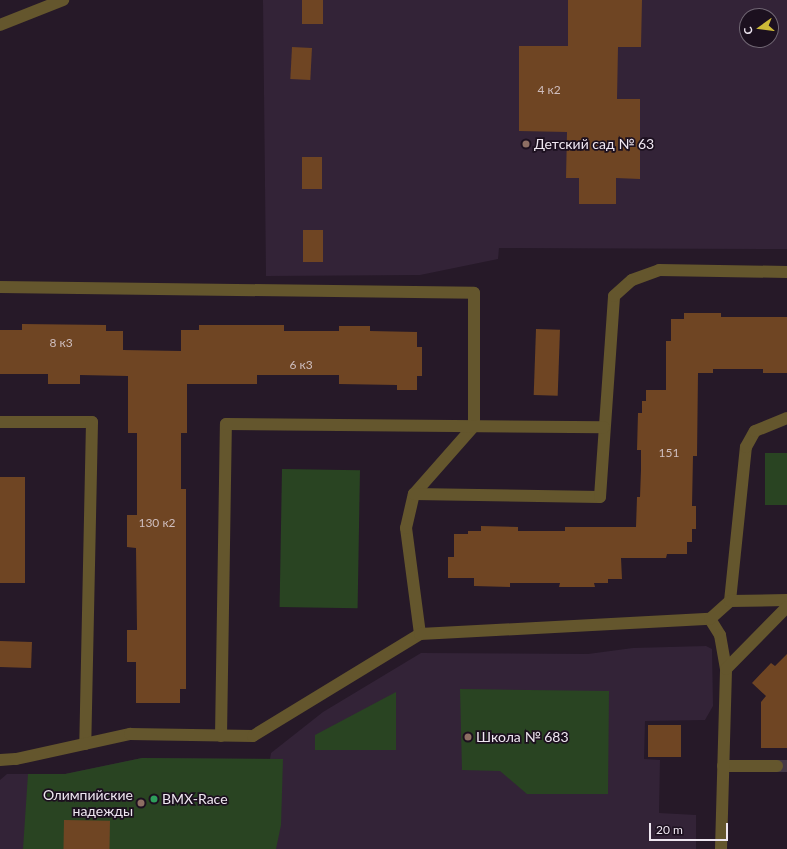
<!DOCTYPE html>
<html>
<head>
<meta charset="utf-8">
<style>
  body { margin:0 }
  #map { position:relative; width:787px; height:849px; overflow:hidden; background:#261928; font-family:Lato,sans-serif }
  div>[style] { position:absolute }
  .built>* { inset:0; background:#332337 }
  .green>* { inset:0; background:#294422; transform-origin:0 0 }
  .building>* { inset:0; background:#6f4523; transform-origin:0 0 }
  .minor-tunnel>* { height:12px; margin-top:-6px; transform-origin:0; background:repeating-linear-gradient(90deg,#443846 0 12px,transparent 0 18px) }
  .minor>* { height:12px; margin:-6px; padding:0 6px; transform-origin:6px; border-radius:6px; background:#64562d }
  .dots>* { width:11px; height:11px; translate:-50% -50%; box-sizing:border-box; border:2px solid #1c101f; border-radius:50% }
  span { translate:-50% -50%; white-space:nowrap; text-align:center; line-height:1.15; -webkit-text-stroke:3.5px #1c101f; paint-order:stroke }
  .number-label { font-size:12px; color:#cfbebe }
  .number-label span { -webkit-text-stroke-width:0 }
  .poi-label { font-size:14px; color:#efe7f1 }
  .left { translate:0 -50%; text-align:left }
  .right { translate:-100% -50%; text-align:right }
  .north { position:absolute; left:739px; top:8px; width:40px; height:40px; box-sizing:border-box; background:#1c101f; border:1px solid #706673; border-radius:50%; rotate:256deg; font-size:11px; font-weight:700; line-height:16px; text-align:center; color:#efe7f1 }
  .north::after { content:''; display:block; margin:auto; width:14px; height:18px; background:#cdb938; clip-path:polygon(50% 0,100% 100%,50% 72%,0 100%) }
  .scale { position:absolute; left:649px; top:823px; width:79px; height:18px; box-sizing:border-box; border:2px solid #efe7f1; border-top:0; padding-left:5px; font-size:12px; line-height:14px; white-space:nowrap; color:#efe7f1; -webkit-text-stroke:3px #1c101f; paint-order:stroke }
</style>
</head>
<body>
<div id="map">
  <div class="built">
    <div style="clip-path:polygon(evenodd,263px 0,787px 0,787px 249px,499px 248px,498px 259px,420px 275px,266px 276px,263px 0,747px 16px,771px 16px,771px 40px,747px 40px,747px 16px)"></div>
    <div style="clip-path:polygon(706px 646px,712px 649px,713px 706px,705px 720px,645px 721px,644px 759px,660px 760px,659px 813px,696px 815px,696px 849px,0 849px,0 780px,7px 774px,65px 774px,142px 758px,270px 759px,271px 753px,323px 712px,421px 653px,588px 654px,633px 648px)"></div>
  </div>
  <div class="green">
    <div style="left:765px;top:453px;width:22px;height:52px"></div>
    <div style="left:282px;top:469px;width:78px;height:138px;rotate:1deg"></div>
    <div style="clip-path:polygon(460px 689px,609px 691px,608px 794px,527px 794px,500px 771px,462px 770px)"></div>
    <div style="clip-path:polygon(396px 692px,396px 750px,315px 750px,315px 735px)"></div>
    <div style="clip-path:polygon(142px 758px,283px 759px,281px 825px,276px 849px,23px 849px,28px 774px,65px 774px)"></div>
  </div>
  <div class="building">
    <div style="left:302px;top:0;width:21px;height:24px"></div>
    <div style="clip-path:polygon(568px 0,642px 0,641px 47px,618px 47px,617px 99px,640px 99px,640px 179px,616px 178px,616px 204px,579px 204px,579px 178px,566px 178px,567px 132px,519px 131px,519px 46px,568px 46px)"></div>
    <div style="left:292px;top:47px;width:20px;height:32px;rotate:3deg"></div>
    <div style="left:302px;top:157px;width:20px;height:32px"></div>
    <div style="left:303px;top:230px;width:20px;height:32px"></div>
    <div style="clip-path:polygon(684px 313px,721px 313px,721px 317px,787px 317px,787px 373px,763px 373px,763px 369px,713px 369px,713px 373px,698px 373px,697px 456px,693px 456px,692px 506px,696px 506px,696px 529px,692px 529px,692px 542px,687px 542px,687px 554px,667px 554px,666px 558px,621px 558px,622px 579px,608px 579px,608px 583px,594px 583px,595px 587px,559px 587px,560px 583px,510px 583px,510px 587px,474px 586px,474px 578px,448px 578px,448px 557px,454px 557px,454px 534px,468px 534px,468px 531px,481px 531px,481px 526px,518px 527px,518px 531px,565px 531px,565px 527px,636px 527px,637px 497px,640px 497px,641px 470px,641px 450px,637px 450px,638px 413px,642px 413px,642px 401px,646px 401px,646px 390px,666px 390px,666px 341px,671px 341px,671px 319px,684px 319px)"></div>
    <div style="clip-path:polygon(22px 324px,106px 325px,106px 331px,123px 331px,123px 350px,181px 351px,181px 330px,199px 330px,199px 325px,284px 325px,284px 331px,339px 331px,339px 326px,370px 326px,370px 331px,417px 332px,417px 347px,422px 347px,422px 376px,417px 376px,417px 390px,397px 390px,397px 385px,339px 384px,339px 375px,257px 375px,257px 384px,187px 384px,187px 433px,181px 433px,181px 489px,186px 489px,186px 689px,180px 689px,180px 703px,136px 703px,136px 662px,127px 662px,127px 630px,137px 630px,136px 548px,127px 547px,127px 515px,137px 515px,137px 433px,128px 433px,128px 376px,80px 375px,80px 384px,48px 384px,48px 374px,0 374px,0 330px,22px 330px)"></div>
    <div style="left:536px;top:329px;width:24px;height:66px;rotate:2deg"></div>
    <div style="left:0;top:477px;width:25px;height:106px"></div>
    <div style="left:0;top:641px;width:32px;height:26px;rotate:2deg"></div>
    <div style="clip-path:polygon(787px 654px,787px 748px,761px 748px,761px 702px,766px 696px,752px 683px,771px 663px,775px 666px)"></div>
    <div style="left:648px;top:725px;width:33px;height:32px"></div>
    <div style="left:64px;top:820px;width:46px;height:29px;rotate:1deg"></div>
  </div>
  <div class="minor-tunnel">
    <div style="left:777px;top:766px;width:10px"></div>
  </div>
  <div class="minor">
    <div style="left:0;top:25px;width:68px;rotate:-21.6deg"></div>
    <div style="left:0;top:287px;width:474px;rotate:0.7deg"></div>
    <div style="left:474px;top:293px;width:133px;rotate:90deg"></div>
    <div style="left:474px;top:426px;width:91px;rotate:131.4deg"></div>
    <div style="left:0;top:422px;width:92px"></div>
    <div style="left:92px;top:422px;width:322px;rotate:91.2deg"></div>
    <div style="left:730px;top:601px;width:155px;rotate:-84.1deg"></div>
    <div style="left:746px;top:447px;width:18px;rotate:-61deg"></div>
    <div style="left:755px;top:431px;width:35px;rotate:-22deg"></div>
    <div style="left:710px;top:619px;width:19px;rotate:58deg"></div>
    <div style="left:720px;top:635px;width:35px;rotate:80deg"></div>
    <div style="left:420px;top:634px;width:107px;rotate:-97.5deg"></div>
    <div style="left:406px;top:528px;width:35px;rotate:-77deg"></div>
    <div style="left:414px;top:494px;width:186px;rotate:0.9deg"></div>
    <div style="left:600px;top:497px;width:201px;rotate:-86deg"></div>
    <div style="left:614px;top:296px;width:24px;rotate:-42deg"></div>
    <div style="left:632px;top:280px;width:29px;rotate:-20deg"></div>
    <div style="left:659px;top:270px;width:128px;rotate:0.9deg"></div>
    <div style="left:221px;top:736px;width:312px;rotate:-89.1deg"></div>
    <div style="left:226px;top:424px;width:378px;rotate:0.5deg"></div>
    <div style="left:0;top:760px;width:16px;rotate:-4deg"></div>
    <div style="left:16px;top:759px;width:117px;rotate:-12.4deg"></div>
    <div style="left:130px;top:734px;width:123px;rotate:0.9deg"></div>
    <div style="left:253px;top:736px;width:196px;rotate:-31.4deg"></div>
    <div style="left:420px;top:634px;width:290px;rotate:-3deg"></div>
    <div style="left:710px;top:619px;width:27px;rotate:-42deg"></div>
    <div style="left:730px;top:601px;width:57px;rotate:-1deg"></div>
    <div style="left:723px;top:766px;width:54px"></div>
    <div style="left:721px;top:849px;width:180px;rotate:-88.4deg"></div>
    <div style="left:726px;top:669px;width:87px;rotate:-45.5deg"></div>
  </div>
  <div class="dots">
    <div style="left:526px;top:144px;background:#8d6e63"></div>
    <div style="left:468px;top:737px;background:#8d6e63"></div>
    <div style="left:154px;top:799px;background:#2e9e5b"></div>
    <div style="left:141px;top:803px;background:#8d6e63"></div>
  </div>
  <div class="number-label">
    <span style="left:549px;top:90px">4 к2</span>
    <span style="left:61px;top:343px">8 к3</span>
    <span style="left:301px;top:365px">6 к3</span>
    <span style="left:669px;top:453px">151</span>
    <span style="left:157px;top:523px">130 к2</span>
  </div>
  <div class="poi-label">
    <span class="left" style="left:534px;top:144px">Детский сад № 63</span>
    <span class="left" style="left:476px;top:737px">Школа № 683</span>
    <span class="right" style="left:133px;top:803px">Олимпийские<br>надежды</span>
    <span class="left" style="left:162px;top:799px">BMX-Race</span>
  </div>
  <div class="north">С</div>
  <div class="scale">20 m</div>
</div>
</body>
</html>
